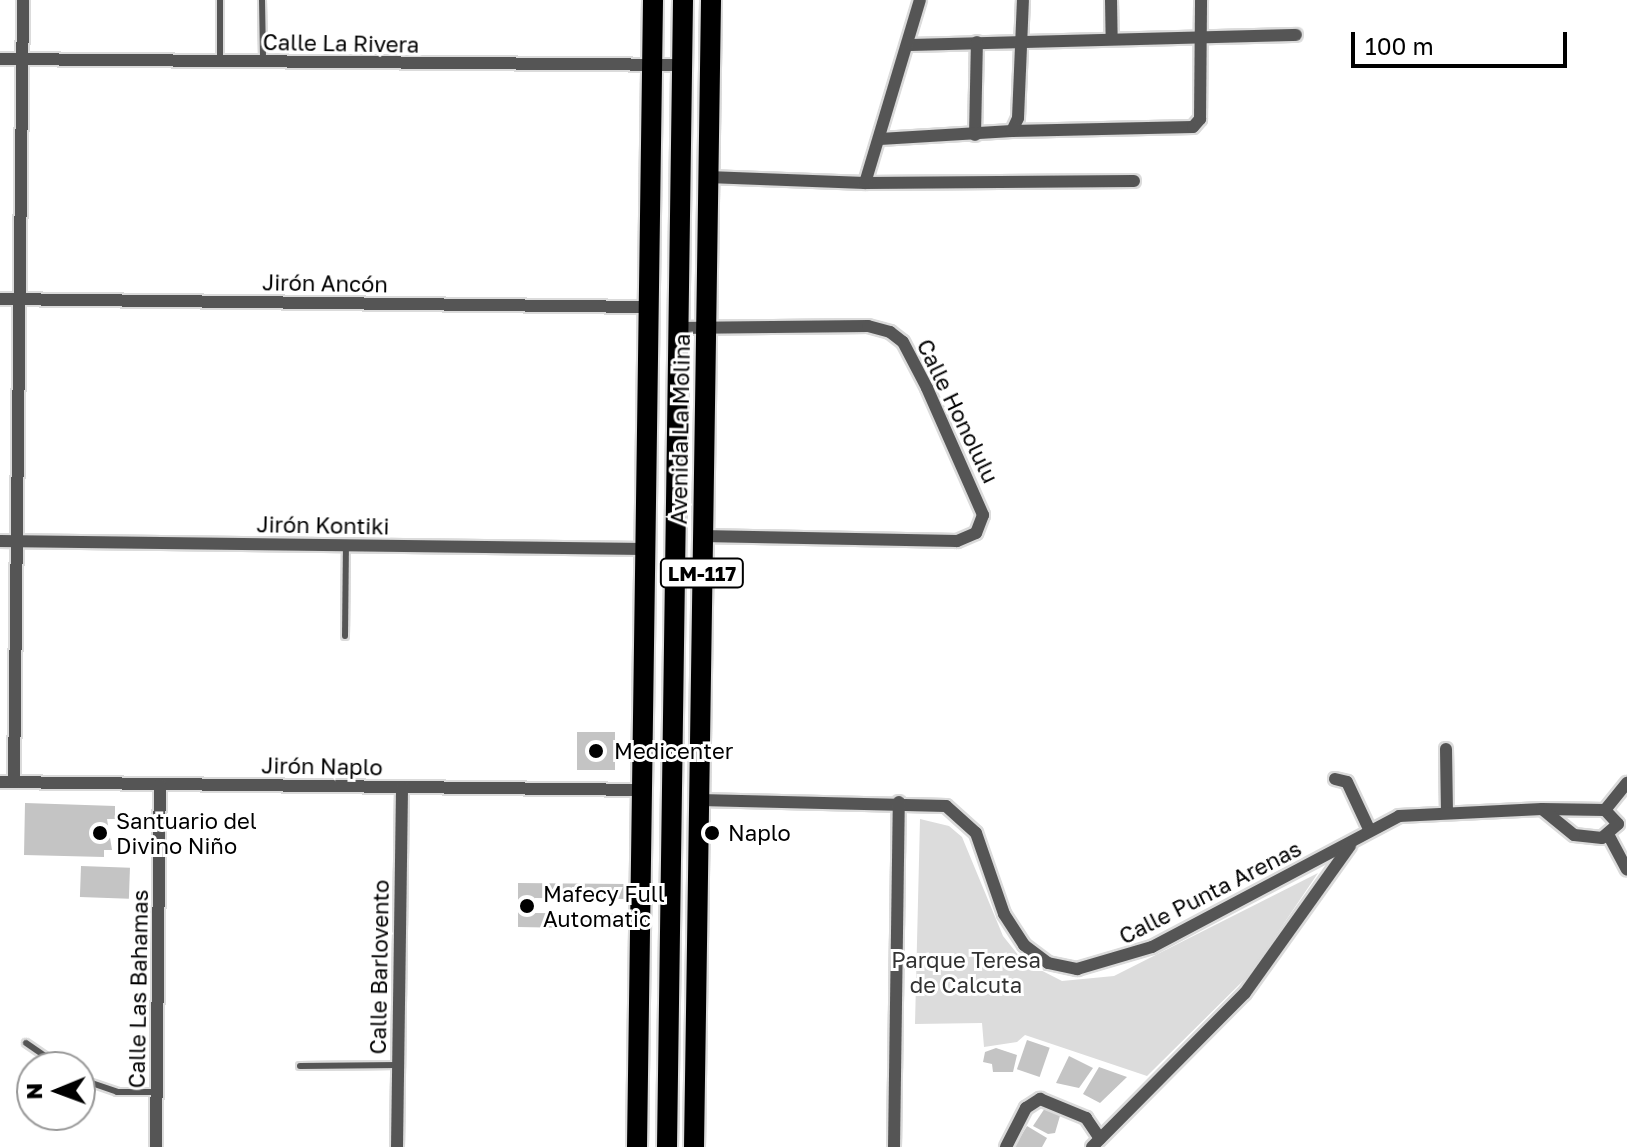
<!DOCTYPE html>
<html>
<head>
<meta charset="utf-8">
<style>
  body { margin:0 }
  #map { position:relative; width:1627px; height:1147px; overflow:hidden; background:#fff; font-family:"Golos Text",sans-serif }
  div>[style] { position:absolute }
  .green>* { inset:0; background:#dcdcdc }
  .building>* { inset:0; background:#c4c4c4; transform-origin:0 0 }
  .roads { filter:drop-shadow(2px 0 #dbdbdb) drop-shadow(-2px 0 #dbdbdb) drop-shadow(0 2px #dbdbdb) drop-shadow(0 -2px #dbdbdb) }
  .service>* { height:6px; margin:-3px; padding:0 3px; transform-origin:3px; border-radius:3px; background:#555 }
  .minor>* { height:12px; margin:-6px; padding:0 6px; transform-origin:6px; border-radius:6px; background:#555 }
  .primary>* { height:20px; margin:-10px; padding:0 10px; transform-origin:10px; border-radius:10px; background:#000 }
  .dots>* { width:22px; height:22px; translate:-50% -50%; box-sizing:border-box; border:4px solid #fff; border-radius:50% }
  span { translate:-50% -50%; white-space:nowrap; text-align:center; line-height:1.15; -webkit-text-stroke:6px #fff; paint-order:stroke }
  .shield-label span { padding:2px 6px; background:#fff; border:2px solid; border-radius:6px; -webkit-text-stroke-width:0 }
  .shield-label { font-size:20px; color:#000; font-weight:700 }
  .street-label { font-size:22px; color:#000 }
  .poi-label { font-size:22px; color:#000 }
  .left { translate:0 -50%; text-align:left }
  .park-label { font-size:22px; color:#333 }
  .north { position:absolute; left:16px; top:1051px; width:80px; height:80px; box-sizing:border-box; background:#fff; border:2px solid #999; border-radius:50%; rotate:269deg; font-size:22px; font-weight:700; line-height:32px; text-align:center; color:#000 }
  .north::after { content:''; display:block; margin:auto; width:28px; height:36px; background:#000; clip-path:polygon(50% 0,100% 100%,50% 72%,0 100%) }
  .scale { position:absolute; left:1351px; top:32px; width:216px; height:36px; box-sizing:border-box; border:4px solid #000; border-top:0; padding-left:10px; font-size:24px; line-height:28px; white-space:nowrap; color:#000; -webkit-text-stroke:6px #fff; paint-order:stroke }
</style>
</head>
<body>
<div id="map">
  <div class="green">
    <div style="clip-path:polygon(920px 819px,949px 826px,962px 837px,1003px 936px,1023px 961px,1062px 981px,1114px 976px,1318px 873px,1249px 975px,1147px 1076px,1025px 1035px,1017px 1042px,984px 1047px,982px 1023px,915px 1024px)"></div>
  </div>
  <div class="building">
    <div style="left:577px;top:732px;width:38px;height:38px"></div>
    <div style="clip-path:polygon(25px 803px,115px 806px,115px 819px,107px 819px,112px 850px,104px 850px,104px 857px,24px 855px)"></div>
    <div style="left:81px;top:866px;width:49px;height:31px;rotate:2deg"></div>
    <div style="clip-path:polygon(518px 883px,627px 884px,627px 899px,535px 898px,535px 913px,625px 914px,625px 929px,518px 927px)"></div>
    <div style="left:1027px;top:1040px;width:24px;height:31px;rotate:19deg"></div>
    <div style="clip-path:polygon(996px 1048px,1017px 1055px,1013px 1072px,993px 1072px,992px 1064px,983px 1062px,985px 1052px)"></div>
    <div style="clip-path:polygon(1069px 1056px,1093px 1068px,1079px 1088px,1056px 1083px)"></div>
    <div style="clip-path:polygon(1099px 1067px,1127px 1077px,1100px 1103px,1083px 1094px)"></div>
    <div style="clip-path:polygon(1049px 1102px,1062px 1109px,1055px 1133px,1048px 1134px,1033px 1126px)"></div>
    <div style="clip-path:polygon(1027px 1126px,1047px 1138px,1042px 1147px,1014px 1147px)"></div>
  </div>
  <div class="roads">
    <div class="service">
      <div style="left:220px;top:0;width:60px;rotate:90deg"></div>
      <div style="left:262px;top:0;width:60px;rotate:89deg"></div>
      <div style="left:345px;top:636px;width:91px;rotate:-89.4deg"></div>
      <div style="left:26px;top:1043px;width:42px;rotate:34.4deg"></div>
      <div style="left:300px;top:1066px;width:98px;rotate:-0.6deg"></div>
      <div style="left:80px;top:1079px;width:39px;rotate:19deg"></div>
      <div style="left:117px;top:1092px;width:40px"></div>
    </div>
    <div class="minor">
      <div style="left:1111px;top:0;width:39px;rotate:89deg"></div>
      <div style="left:907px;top:45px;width:389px;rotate:-1.5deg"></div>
      <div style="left:0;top:59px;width:682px;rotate:0.5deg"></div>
      <div style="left:1012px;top:131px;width:181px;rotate:-1.3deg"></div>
      <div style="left:1193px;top:127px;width:11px;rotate:-49deg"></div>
      <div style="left:1200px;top:119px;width:119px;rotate:-89.5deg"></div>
      <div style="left:975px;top:135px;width:93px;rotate:-88.8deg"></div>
      <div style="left:880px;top:139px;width:132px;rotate:-3.5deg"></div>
      <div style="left:1012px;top:131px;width:14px;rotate:-65deg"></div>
      <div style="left:1018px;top:118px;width:118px;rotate:-87.6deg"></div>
      <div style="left:708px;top:177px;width:157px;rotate:2.2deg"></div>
      <div style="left:865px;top:183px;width:269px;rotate:-0.4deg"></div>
      <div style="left:865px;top:183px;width:191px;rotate:-73.3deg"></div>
      <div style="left:0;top:299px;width:649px;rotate:0.71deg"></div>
      <div style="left:677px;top:328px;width:191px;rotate:-0.6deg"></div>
      <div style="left:868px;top:326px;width:23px;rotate:15deg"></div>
      <div style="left:890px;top:332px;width:16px;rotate:38deg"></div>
      <div style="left:903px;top:342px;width:52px;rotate:62.4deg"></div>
      <div style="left:927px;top:388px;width:139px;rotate:66.2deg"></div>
      <div style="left:983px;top:515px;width:19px;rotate:111deg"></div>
      <div style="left:976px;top:533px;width:21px;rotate:157deg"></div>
      <div style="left:957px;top:541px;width:255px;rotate:-178.9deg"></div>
      <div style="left:0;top:541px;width:645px;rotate:0.71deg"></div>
      <div style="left:1446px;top:749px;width:64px;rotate:89.1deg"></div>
      <div style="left:1335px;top:779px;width:12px;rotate:14deg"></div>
      <div style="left:1347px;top:782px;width:52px;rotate:64.9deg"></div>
      <div style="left:0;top:782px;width:643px;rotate:0.71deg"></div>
      <div style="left:14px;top:782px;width:782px;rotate:-89.34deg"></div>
      <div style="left:700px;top:800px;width:246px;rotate:1.4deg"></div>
      <div style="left:946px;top:806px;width:40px;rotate:42deg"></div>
      <div style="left:976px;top:833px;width:86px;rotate:70.9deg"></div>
      <div style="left:1004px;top:914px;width:37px;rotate:57deg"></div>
      <div style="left:1024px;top:945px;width:30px;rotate:37deg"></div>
      <div style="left:1048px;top:963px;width:30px;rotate:12deg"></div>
      <div style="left:1077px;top:969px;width:78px;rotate:-16.3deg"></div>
      <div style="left:1152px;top:947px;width:280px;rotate:-27.9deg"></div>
      <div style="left:1399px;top:816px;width:143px;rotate:-2.8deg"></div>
      <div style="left:1542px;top:809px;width:63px;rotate:0.9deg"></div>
      <div style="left:1605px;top:810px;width:19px;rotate:47deg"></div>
      <div style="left:1618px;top:824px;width:21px;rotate:139deg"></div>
      <div style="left:1602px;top:838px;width:28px;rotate:-174deg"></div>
      <div style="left:1574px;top:835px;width:41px;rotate:-140.9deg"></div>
      <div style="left:1605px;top:810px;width:35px;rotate:-51deg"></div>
      <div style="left:1609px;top:836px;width:38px;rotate:62deg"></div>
      <div style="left:156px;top:1147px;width:363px;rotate:-89.4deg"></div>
      <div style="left:397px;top:1147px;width:360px;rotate:-89.2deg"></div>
      <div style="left:894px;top:1147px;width:345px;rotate:-89.2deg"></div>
      <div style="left:1006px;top:1147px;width:44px;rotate:-62.9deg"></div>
      <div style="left:1026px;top:1108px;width:17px;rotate:-33deg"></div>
      <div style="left:1040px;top:1099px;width:50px;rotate:22.4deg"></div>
      <div style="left:1086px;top:1118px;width:25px;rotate:56deg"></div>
      <div style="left:1092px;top:1147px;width:217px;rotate:-45.2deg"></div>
      <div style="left:1245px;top:993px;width:181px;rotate:-54.5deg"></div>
    </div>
    <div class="primary">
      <div style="left:637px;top:1147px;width:1147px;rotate:-89.2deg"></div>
      <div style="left:667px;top:1147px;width:1147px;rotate:-89.2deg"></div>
      <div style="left:694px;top:1147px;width:1147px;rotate:-89.15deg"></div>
    </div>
  </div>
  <div class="dots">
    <div style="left:596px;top:751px;background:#000"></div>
    <div style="left:100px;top:833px;background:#000"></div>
    <div style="left:712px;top:833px;background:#000"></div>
    <div style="left:527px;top:906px;background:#000"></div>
  </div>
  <div class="shield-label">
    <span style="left:702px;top:573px">LM-117</span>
  </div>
  <div class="street-label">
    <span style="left:341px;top:43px;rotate:1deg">Calle La Rivera</span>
    <span style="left:325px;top:283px;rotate:1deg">Jirón Ancón</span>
    <span style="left:958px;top:411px;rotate:64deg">Calle Honolulu</span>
    <span style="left:680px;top:429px;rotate:-89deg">Avenida La Molina</span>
    <span style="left:323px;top:525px;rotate:1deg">Jirón Kontiki</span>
    <span style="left:322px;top:766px;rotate:1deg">Jirón Naplo</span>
    <span style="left:1210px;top:892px;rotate:-27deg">Calle Punta Arenas</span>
    <span style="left:379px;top:967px;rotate:-89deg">Calle Barlovento</span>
    <span style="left:138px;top:989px;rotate:-89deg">Calle Las Bahamas</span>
  </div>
  <div class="poi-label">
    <span class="left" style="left:614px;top:751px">Medicenter</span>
    <span class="left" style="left:116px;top:833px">Santuario del<br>Divino Niño</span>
    <span class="left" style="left:728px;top:833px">Naplo</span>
    <span class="left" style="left:543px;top:906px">Mafecy Full<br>Automatic</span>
  </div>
  <div class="park-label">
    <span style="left:966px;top:972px">Parque Teresa<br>de Calcuta</span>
  </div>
  <div class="north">N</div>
  <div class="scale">100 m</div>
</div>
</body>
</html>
